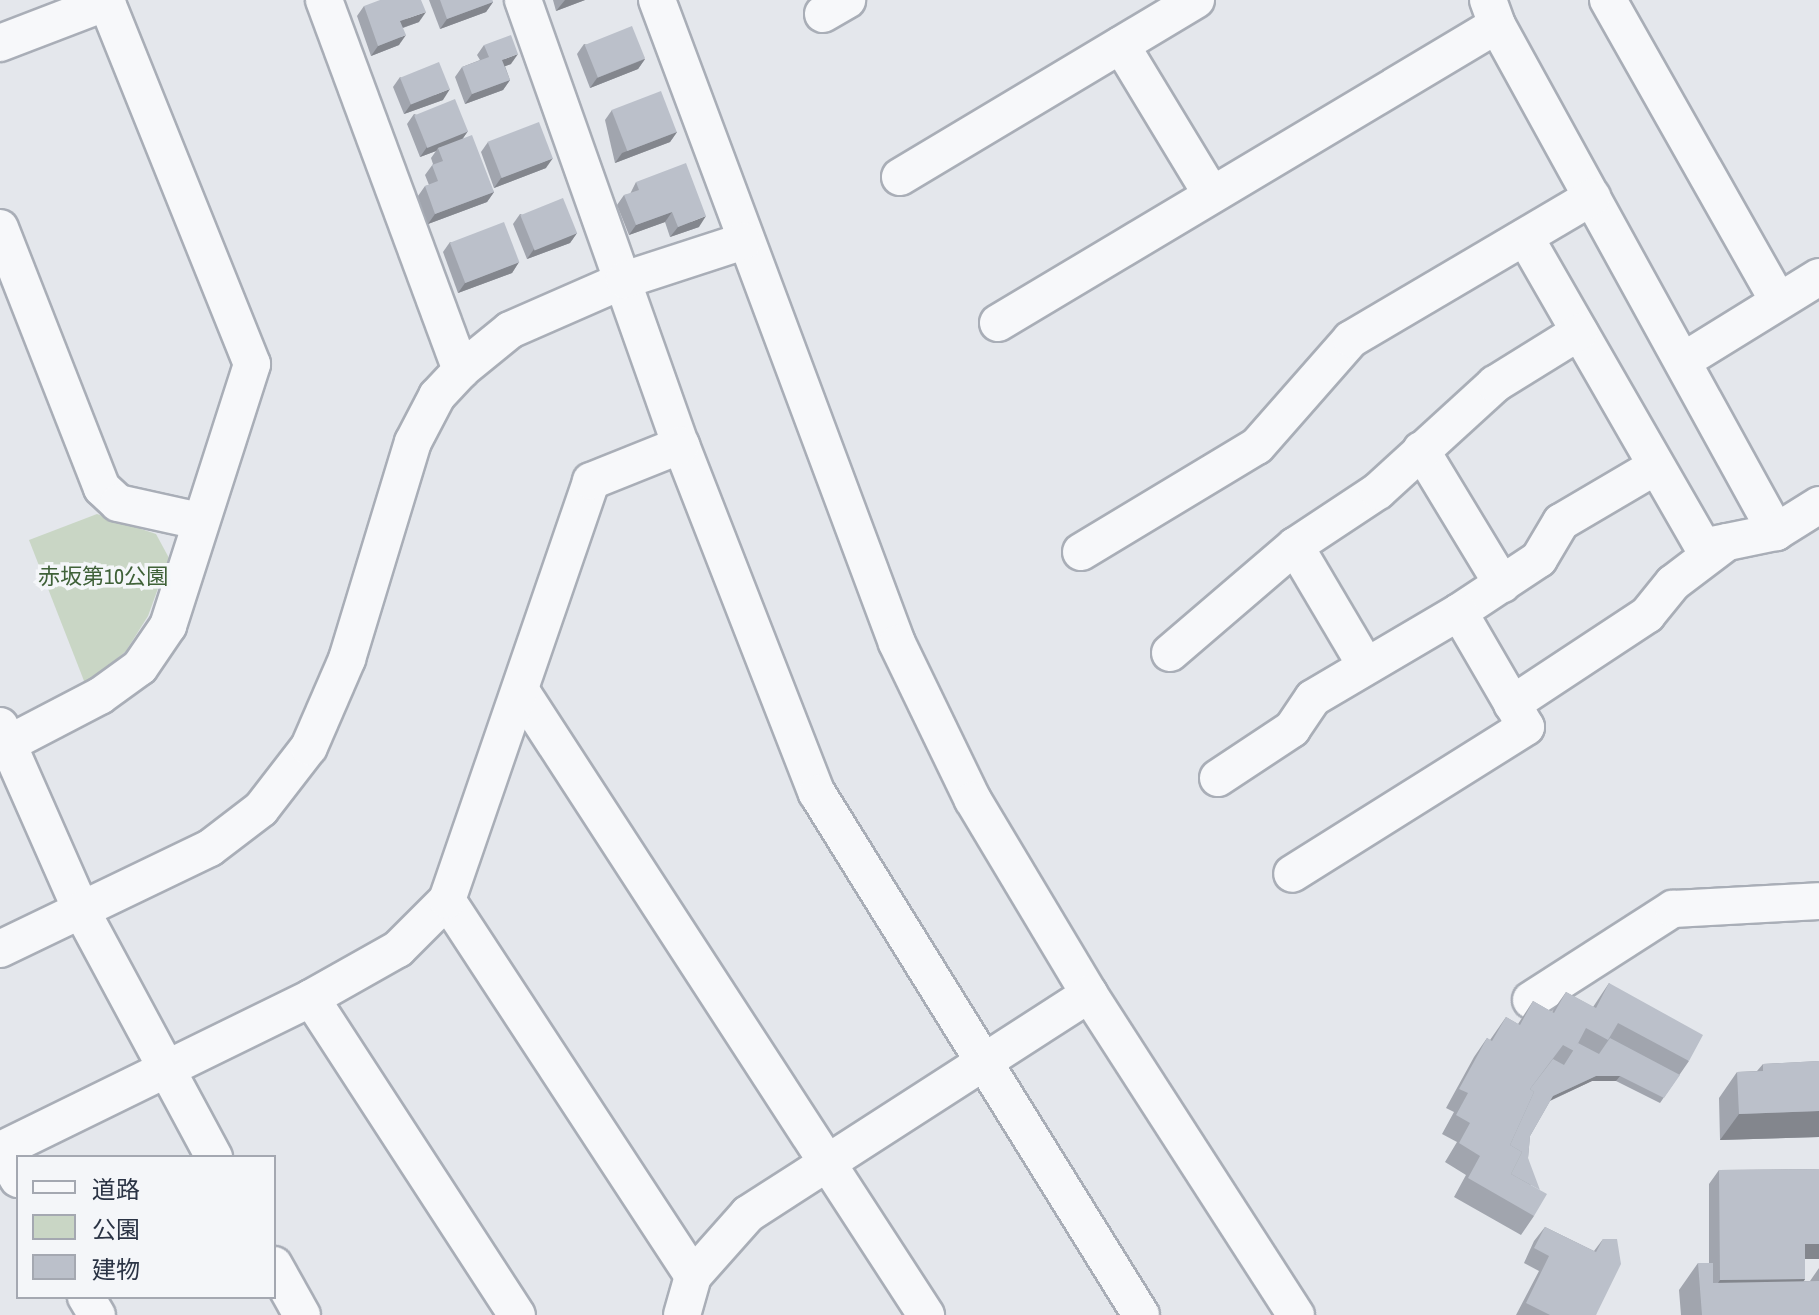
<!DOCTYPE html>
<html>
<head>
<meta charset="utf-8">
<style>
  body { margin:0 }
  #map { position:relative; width:1819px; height:1315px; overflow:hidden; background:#e4e7ec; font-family:"Archivo Narrow","Noto Sans JP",sans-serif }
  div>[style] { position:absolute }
  .green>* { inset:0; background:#c9d6c5 }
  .roads { filter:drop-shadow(2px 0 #a9aeb7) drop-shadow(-2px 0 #a9aeb7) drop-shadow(0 2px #a9aeb7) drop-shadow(0 -2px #a9aeb7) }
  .minor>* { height:36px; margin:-18px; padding:0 18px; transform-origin:18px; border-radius:18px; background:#f7f8fa }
  .wall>* { inset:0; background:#a1a5ae }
  .shaded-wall>* { inset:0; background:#83868d }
  .building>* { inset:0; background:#bbc0ca; transform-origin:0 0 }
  span { translate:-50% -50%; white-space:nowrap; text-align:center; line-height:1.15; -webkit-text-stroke:7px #f4f6f9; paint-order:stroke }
  .park-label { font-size:22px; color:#3f6138 }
  .legend { position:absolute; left:16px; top:1155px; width:260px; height:144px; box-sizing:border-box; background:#f4f6f9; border:2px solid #a4a8b1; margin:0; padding:10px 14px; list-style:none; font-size:24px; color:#2b3445 }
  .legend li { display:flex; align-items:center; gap:16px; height:40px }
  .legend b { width:40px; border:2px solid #a4a8b1 }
</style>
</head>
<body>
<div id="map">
  <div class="green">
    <div style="clip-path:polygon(97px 514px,156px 534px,169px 558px,148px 616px,126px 651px,86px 686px,29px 540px)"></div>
  </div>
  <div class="roads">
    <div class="minor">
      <div style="left:324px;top:0;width:395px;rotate:69.7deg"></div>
      <div style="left:523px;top:0;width:472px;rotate:70.5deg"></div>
      <div style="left:681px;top:445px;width:374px;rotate:68.7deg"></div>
      <div style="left:817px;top:793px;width:614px;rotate:58.17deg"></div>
      <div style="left:657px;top:0;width:686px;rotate:69.53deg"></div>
      <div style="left:897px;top:643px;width:174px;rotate:64.2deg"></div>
      <div style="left:973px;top:800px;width:226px;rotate:59.1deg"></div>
      <div style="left:1089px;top:994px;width:382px;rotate:57.2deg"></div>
      <div style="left:1488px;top:0;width:27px;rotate:70deg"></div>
      <div style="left:1497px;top:25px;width:579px;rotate:61.18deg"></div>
      <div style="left:1776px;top:532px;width:51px;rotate:-32.1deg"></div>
      <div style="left:1608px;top:0;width:346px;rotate:60.5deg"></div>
      <div style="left:823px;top:14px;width:28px;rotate:-30deg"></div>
      <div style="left:0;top:43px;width:115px;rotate:-21deg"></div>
      <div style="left:1121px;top:45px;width:175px;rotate:58.8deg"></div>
      <div style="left:900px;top:177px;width:345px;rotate:-30.9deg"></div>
      <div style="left:0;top:228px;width:279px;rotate:68.6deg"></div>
      <div style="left:102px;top:488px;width:22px;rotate:43deg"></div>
      <div style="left:118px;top:503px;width:83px;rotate:12.5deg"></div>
      <div style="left:1525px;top:237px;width:357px;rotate:60.1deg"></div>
      <div style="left:1703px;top:547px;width:75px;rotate:-11.6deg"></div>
      <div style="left:998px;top:323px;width:581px;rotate:-30.85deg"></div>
      <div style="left:1683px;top:361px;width:160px;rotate:-31.7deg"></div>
      <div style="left:1421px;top:450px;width:157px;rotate:58.8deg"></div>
      <div style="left:1295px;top:546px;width:139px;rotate:59.4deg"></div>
      <div style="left:1081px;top:552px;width:205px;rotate:-31.1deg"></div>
      <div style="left:1257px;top:446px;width:142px;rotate:-48.7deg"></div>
      <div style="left:1351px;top:339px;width:280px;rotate:-30.5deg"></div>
      <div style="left:1459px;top:612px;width:96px;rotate:-33.5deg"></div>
      <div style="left:1539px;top:559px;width:43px;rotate:-59.3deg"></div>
      <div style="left:1561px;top:522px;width:110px;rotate:-30.5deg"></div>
      <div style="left:1170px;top:653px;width:165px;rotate:-40.6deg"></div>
      <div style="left:1295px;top:546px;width:100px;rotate:-33.5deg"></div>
      <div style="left:1378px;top:491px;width:159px;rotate:-42.4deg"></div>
      <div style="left:1495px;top:384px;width:99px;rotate:-31.8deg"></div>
      <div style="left:521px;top:691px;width:744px;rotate:57.01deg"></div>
      <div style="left:1512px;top:704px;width:162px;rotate:-33.4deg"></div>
      <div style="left:1647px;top:615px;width:41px;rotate:-50.9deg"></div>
      <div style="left:1673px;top:583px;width:68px;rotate:-37.2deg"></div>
      <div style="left:0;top:726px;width:201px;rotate:66.2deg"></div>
      <div style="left:81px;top:910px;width:281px;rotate:61.7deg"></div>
      <div style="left:0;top:748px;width:113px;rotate:-27.5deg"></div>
      <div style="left:100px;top:696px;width:49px;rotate:-35.9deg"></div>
      <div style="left:140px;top:667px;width:50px;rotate:-55.7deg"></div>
      <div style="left:168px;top:626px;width:275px;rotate:-72.2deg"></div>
      <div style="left:252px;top:364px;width:392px;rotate:-111.9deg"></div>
      <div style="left:1218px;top:778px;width:89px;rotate:-33.5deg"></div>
      <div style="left:1292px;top:729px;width:37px;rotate:-56deg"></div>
      <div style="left:1313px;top:698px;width:169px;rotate:-30.5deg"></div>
      <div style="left:1459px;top:612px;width:133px;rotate:59.8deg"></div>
      <div style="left:1526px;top:727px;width:276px;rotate:147.9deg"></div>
      <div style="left:447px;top:900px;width:449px;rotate:56.8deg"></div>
      <div style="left:0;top:949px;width:233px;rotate:-25.7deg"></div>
      <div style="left:210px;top:848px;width:64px;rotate:-37.4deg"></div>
      <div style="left:261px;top:809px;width:78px;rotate:-52.3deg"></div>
      <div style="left:309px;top:747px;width:96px;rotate:-66.6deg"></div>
      <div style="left:347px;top:659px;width:227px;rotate:-73.1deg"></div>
      <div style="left:413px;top:442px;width:52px;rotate:-62.4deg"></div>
      <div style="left:437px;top:396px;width:35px;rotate:-47deg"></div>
      <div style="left:461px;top:370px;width:63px;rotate:-39.2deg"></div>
      <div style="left:510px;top:330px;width:124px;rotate:-23.7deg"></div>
      <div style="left:624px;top:280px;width:126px;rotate:-18deg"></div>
      <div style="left:311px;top:998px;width:378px;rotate:57deg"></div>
      <div style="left:1531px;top:1000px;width:169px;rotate:-32.7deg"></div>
      <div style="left:1673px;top:909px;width:146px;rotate:-3.1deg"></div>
      <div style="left:18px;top:1179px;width:34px;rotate:-120deg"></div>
      <div style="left:1px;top:1150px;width:345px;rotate:-26.1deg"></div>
      <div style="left:311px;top:998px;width:100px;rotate:-29.4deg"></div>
      <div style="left:398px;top:949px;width:69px;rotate:-45deg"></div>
      <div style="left:447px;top:900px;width:443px;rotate:-71deg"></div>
      <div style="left:591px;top:481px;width:97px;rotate:-21.8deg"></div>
      <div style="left:274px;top:1265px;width:57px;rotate:60.8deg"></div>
      <div style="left:86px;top:1297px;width:21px;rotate:59deg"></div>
      <div style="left:682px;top:1315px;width:41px;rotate:-74.2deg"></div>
      <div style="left:693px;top:1276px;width:83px;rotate:-48.4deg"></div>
      <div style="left:748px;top:1214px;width:406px;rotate:-32.8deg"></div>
    </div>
  </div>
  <div class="wall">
    <div style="clip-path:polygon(429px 0,492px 0,493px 2px,486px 12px,440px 29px)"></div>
    <div style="clip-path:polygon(553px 0,585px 0,556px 11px)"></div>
    <div style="clip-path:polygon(364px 6px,419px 22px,403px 28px,399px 45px,371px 56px,357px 16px)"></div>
    <div style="clip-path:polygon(584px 44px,645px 59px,638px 69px,590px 88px,577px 54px)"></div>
    <div style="clip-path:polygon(484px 45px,511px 64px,505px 66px,510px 80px,503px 90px,465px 104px,455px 77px,462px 67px,480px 60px,477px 55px)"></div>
    <div style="clip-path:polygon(400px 77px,443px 100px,404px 114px,393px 87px)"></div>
    <div style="clip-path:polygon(612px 110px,677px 132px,670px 142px,615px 163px,605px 120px)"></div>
    <div style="clip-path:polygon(414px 114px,468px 131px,463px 138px,494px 192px,487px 202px,428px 224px,418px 196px,425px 186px,429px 185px,425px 175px,433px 164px,431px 158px,436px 151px,420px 157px,407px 124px)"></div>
    <div style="clip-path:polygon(488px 142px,546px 168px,494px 188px,481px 152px)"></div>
    <div style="clip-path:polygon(636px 182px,699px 227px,670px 237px,665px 222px,629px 235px,617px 205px,624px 195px,630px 194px)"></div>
    <div style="clip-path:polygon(520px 214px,577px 233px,570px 243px,527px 259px,513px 224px)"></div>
    <div style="clip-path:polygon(450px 242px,519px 262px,512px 273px,458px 293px,443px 252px)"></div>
    <div style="clip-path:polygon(1609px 983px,1689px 1061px,1660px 1103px,1616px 1081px,1592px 1081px,1550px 1101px,1530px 1136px,1528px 1158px,1534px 1216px,1521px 1235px,1454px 1197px,1466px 1175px,1445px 1162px,1457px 1142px,1442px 1134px,1454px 1112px,1446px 1108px,1474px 1057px,1487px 1038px,1490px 1040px,1506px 1017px,1518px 1024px,1533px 1001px,1552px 1012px,1566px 992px,1593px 1007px)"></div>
    <div style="clip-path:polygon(1819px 1061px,1819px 1137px,1720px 1140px,1719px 1098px,1737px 1072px,1757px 1071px,1763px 1064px)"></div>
    <div style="clip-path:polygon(1819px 1169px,1819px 1259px,1805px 1259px,1805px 1279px,1804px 1281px,1810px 1281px,1819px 1268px,1819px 1315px,1681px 1315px,1679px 1290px,1698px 1263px,1709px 1263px,1709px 1184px,1719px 1170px)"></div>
    <div style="clip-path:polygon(1545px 1227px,1594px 1251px,1603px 1239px,1596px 1315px,1516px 1315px,1539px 1271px,1524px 1263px,1534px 1241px)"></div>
  </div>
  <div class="shaded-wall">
    <div style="clip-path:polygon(565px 0,585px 0,556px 11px)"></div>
    <div style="clip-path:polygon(493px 2px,486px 12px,440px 29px,447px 19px)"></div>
    <div style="clip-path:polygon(426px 12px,419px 22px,393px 31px,400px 21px)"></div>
    <div style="clip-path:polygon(406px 35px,399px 45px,371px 56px,378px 46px)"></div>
    <div style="clip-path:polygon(518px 54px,511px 64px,495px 70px,502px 60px)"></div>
    <div style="clip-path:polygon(645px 59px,638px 69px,590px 88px,597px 78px)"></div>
    <div style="clip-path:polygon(510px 80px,503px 90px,465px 104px,472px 94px)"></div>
    <div style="clip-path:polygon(450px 89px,443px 100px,404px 114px,411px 104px)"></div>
    <div style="clip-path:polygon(468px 131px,461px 141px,438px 148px,436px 151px,420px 157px,427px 147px)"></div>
    <div style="clip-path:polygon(677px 132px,670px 142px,615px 163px,622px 153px)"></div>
    <div style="clip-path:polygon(553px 158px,546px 168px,494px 188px,501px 178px)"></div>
    <div style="clip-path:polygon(494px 192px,487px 202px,428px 224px,435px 214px)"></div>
    <div style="clip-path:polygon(672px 212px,665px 222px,629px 235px,636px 225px)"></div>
    <div style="clip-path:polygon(706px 216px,699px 227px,670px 237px,678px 227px)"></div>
    <div style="clip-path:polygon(577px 233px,570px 243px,527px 259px,534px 249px)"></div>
    <div style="clip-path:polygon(519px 262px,512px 273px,458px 293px,465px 283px)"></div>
    <div style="clip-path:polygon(1596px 1076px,1620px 1076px,1616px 1081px,1592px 1081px,1549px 1101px,1553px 1096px)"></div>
    <div style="clip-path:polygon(1819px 1111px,1819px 1137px,1720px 1140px,1739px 1114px)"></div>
    <div style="clip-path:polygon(1805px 1244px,1819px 1244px,1819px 1259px,1795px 1259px)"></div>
    <div style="clip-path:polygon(1805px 1279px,1795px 1294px,1710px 1295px,1720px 1280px)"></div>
  </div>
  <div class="building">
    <div style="clip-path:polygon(380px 0,421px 0,426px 12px,400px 21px,406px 35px,378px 46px,364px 6px)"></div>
    <div style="clip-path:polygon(440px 0,492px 0,493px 2px,447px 19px)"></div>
    <div style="left:632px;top:26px;width:35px;height:51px;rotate:68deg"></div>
    <div style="clip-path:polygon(511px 35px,518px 54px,502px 60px,510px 80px,472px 94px,462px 67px,489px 57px,484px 45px)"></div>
    <div style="left:439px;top:62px;width:29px;height:42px;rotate:68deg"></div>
    <div style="left:661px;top:91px;width:44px;height:53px;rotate:69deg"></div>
    <div style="left:455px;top:99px;width:35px;height:44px;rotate:68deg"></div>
    <div style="left:539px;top:122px;width:39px;height:55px;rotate:69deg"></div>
    <div style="clip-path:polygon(472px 135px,494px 192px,435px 214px,425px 186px,438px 181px,432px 165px,443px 161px,438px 148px)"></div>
    <div style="clip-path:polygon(686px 163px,706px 216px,678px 227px,672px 212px,636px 225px,624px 195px,639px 190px,636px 182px)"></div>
    <div style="left:563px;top:198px;width:38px;height:46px;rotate:68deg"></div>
    <div style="left:504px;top:222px;width:43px;height:58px;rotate:69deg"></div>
    <div style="clip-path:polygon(1609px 983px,1703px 1035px,1689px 1061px,1618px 1023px,1608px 1040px,1586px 1028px,1574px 1051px,1563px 1045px,1530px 1089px,1534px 1092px,1510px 1145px,1522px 1152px,1511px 1174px,1547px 1194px,1534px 1216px,1468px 1178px,1480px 1156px,1459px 1143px,1470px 1123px,1456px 1115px,1468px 1093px,1459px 1089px,1487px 1038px,1492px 1041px,1506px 1017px,1520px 1025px,1533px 1001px,1554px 1013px,1566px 992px,1596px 1008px)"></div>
    <div style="clip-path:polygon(1610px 1038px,1680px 1075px,1664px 1098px,1620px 1076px,1596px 1076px,1553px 1096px,1530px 1136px,1528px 1158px,1540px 1190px,1511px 1174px,1522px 1152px,1510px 1145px,1534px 1092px,1530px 1089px,1553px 1059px,1564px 1065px,1578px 1043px,1599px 1054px)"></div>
    <div style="clip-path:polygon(1819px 1061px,1819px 1111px,1739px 1114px,1737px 1072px,1763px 1071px,1763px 1064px)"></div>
    <div style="clip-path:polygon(1819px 1169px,1819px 1244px,1805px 1244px,1805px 1279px,1720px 1280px,1719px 1170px)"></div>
    <div style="clip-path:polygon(1545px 1227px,1596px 1252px,1603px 1239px,1617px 1239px,1621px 1264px,1596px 1315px,1550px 1315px,1526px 1303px,1549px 1256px,1534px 1248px)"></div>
    <div style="clip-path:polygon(1698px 1263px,1713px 1263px,1713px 1283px,1819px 1281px,1819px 1315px,1702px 1315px)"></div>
  </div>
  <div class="park-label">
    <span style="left:103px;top:577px">赤坂第10公園</span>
  </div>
  <ul class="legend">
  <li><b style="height:10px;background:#f7f8fa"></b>道路</li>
  <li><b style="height:22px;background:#c9d6c5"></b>公園</li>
  <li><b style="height:22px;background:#bbc0ca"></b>建物</li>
  </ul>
</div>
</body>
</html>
